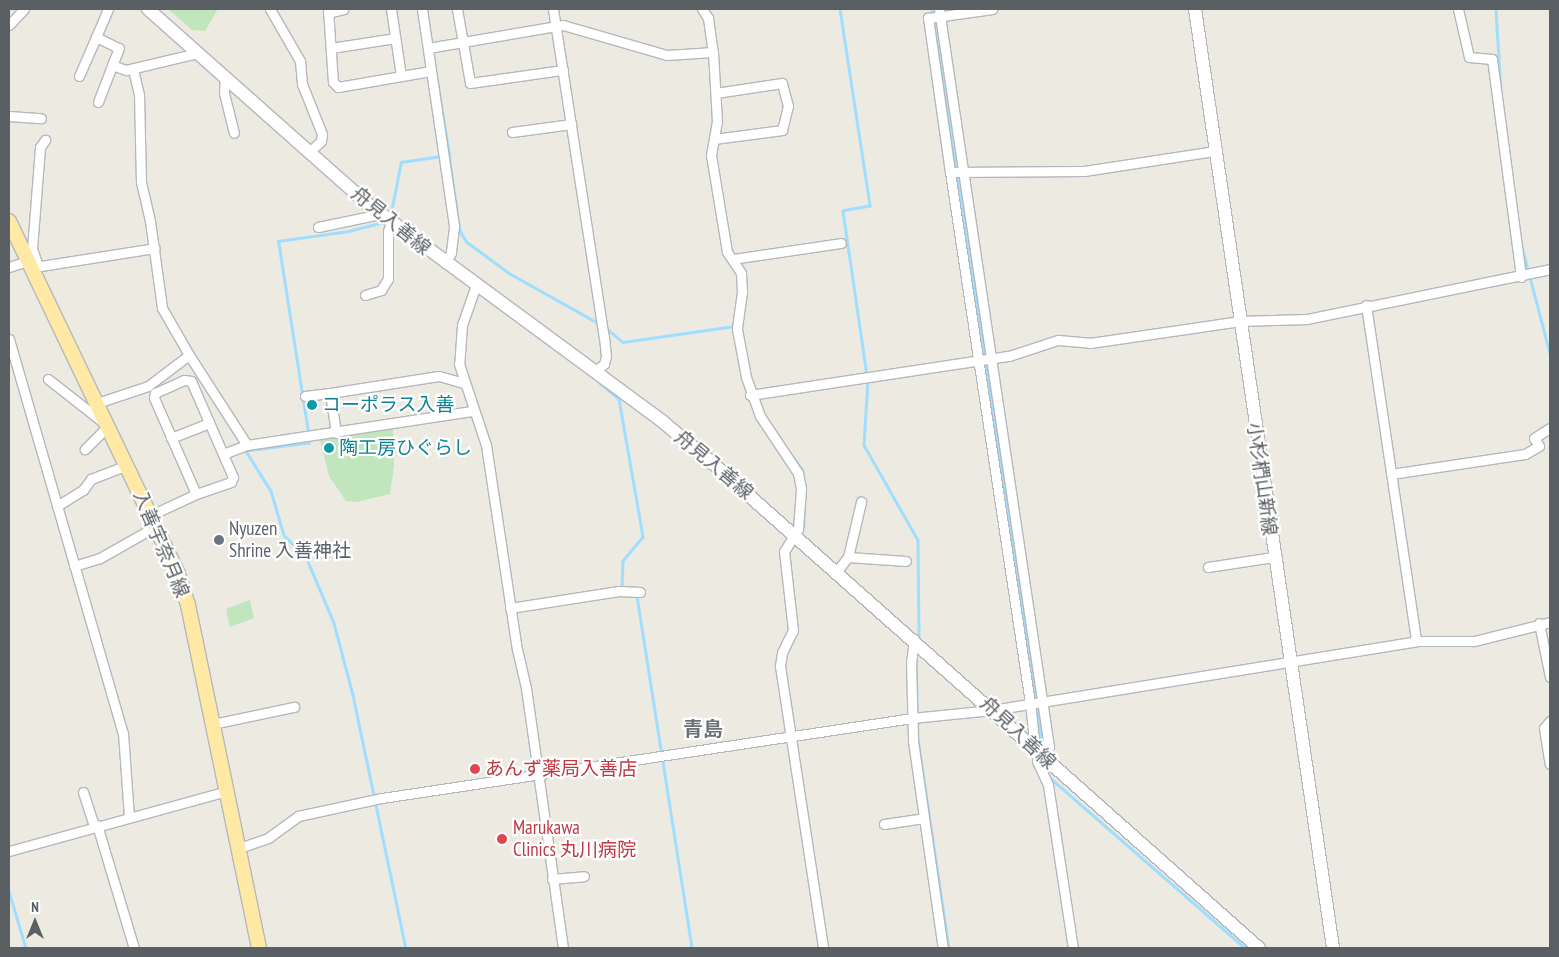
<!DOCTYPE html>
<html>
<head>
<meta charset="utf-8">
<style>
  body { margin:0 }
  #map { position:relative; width:1559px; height:957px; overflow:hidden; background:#edeae1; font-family:"PT Sans Narrow","Noto Sans JP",sans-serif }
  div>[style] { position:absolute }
  .green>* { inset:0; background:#c1e6bd }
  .stream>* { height:2.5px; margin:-1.25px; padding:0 1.25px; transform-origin:1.25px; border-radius:1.25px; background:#a0deff }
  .roads { filter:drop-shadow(1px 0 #b4b8bc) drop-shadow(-1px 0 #b4b8bc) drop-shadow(0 1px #b4b8bc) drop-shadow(0 -1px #b4b8bc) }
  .minor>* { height:9px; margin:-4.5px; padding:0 4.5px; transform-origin:4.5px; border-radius:4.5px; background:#fff }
  .secondary>* { height:12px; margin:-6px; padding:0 6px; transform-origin:6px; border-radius:6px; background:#fff }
  .primary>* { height:14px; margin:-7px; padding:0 7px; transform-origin:7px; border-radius:7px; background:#ffe9a5 }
  .dots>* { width:14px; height:14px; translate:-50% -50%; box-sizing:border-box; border:2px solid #fff; border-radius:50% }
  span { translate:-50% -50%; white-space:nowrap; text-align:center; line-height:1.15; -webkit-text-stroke:4.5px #fff; paint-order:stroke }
  .street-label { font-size:19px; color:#5a5f63 }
  .culture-label { font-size:19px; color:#0d838f }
  .left { translate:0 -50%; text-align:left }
  .worship-label { font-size:19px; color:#5b616d }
  .health-label { font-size:19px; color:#be3a42 }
  .neighbourhood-label { font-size:20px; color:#6b7175; font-weight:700 }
  .frame { position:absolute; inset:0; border:10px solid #5a5f63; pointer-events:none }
  .north { position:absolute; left:10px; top:897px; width:50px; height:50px; -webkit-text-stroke:4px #fff; paint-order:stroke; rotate:0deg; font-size:14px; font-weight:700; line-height:20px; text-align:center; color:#5a5f63 }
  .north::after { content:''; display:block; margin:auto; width:18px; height:22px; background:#5a5f63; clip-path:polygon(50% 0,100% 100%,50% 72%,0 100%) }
</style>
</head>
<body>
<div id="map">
  <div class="green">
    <div style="clip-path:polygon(168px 9px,218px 9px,205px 31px,192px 30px)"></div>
    <div style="clip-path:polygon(393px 429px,394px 466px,390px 494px,357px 502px,346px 501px,329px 476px,320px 440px)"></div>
    <div style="clip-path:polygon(250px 600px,254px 618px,230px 627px,226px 609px)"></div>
  </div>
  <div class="stream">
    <div style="left:840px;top:9px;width:199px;rotate:81.3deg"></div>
    <div style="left:870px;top:206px;width:27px;rotate:170deg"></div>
    <div style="left:843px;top:211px;width:166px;rotate:81.7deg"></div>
    <div style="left:932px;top:9px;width:162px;rotate:81.5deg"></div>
    <div style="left:1496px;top:9px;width:85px;rotate:86.6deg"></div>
    <div style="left:1508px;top:147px;width:39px;rotate:83deg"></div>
    <div style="left:449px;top:155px;width:77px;rotate:81.8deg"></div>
    <div style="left:460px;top:231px;width:13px;rotate:58deg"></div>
    <div style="left:467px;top:242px;width:52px;rotate:36.4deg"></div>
    <div style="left:509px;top:273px;width:104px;rotate:29.3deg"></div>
    <div style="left:957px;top:174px;width:184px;rotate:81.3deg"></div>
    <div style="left:390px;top:217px;width:56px;rotate:-78.7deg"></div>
    <div style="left:401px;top:162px;width:49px;rotate:-8.3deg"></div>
    <div style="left:449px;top:155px;width:81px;rotate:-99.2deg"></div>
    <div style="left:1520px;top:239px;width:118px;rotate:75.3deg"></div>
    <div style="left:605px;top:327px;width:23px;rotate:40deg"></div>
    <div style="left:623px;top:342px;width:112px;rotate:-8.2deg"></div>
    <div style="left:608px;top:330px;width:11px;rotate:85deg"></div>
    <div style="left:986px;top:362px;width:342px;rotate:81.6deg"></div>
    <div style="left:868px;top:380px;width:65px;rotate:93.5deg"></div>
    <div style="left:864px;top:445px;width:109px;rotate:60.4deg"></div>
    <div style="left:918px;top:540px;width:102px;rotate:89.4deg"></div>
    <div style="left:600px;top:383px;width:25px;rotate:40deg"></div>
    <div style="left:619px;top:399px;width:140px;rotate:80.1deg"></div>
    <div style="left:643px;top:537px;width:31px;rotate:130deg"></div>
    <div style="left:623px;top:561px;width:35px;rotate:92deg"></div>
    <div style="left:622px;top:596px;width:4px"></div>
    <div style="left:761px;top:407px;width:14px;rotate:65deg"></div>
    <div style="left:308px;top:432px;width:193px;rotate:-98.9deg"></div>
    <div style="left:278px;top:241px;width:71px;rotate:-8.1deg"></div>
    <div style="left:348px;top:231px;width:37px;rotate:-14deg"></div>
    <div style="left:308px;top:438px;width:5px;rotate:79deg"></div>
    <div style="left:309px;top:443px;width:64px;rotate:172.8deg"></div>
    <div style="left:246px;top:451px;width:47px;rotate:58deg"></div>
    <div style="left:271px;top:491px;width:46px;rotate:73.5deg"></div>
    <div style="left:284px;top:535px;width:33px;rotate:46deg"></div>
    <div style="left:307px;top:559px;width:69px;rotate:67.1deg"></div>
    <div style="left:334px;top:623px;width:74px;rotate:75.2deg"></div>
    <div style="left:353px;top:695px;width:258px;rotate:78.2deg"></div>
    <div style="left:793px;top:457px;width:15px;rotate:53deg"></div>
    <div style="left:802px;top:469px;width:15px;rotate:79deg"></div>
    <div style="left:805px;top:484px;width:42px;rotate:91.4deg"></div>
    <div style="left:804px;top:526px;width:10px;rotate:114deg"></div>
    <div style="left:637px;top:596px;width:356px;rotate:81.1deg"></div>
    <div style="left:916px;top:657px;width:82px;rotate:88.6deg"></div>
    <div style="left:918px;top:739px;width:211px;rotate:81.6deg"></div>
    <div style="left:1036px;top:706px;width:44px;rotate:80.8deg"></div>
    <div style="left:1048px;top:776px;width:262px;rotate:41.1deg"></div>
    <div style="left:9px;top:891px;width:59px;rotate:73.4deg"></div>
  </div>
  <div class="roads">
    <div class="minor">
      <div style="left:108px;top:9px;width:30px;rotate:113deg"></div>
      <div style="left:96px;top:37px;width:25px;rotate:26deg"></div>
      <div style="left:119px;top:48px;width:18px;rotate:112deg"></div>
      <div style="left:112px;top:65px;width:15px;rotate:20deg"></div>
      <div style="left:126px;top:70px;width:74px;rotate:-13.3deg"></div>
      <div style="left:270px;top:9px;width:60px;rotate:60deg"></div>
      <div style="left:300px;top:61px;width:23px;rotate:85deg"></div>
      <div style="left:302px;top:84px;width:54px;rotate:68.2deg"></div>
      <div style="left:322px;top:134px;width:7px;rotate:98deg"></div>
      <div style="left:321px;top:141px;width:16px;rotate:137deg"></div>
      <div style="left:328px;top:9px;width:73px;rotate:86.1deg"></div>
      <div style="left:333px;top:82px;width:7px;rotate:45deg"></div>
      <div style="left:338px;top:87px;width:94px;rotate:-9.8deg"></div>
      <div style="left:391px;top:9px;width:68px;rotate:81.5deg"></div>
      <div style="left:422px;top:9px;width:220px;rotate:81.6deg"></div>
      <div style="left:454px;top:227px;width:26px;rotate:97deg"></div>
      <div style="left:451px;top:253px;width:12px;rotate:121deg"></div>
      <div style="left:457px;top:9px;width:75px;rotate:80deg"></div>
      <div style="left:470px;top:83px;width:94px;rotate:-8deg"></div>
      <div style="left:553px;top:9px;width:332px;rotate:81.2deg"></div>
      <div style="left:604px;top:337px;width:19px;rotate:84deg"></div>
      <div style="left:606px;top:356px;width:8px;rotate:104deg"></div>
      <div style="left:604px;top:364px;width:11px;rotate:142deg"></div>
      <div style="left:702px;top:9px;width:11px;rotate:56deg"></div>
      <div style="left:708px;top:18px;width:34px;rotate:82deg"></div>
      <div style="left:713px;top:52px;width:69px;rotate:86.7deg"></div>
      <div style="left:717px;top:121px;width:35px;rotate:100deg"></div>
      <div style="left:711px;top:155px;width:98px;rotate:80.6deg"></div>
      <div style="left:727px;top:252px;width:25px;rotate:56deg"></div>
      <div style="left:741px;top:273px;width:19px;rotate:87deg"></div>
      <div style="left:742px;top:292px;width:37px;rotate:98deg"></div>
      <div style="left:737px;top:329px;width:49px;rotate:79.4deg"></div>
      <div style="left:746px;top:377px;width:41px;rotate:70.3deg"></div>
      <div style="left:760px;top:416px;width:69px;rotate:56.3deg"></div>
      <div style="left:798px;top:473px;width:16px;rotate:79deg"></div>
      <div style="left:801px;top:489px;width:40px;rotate:94.3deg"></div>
      <div style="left:798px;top:529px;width:26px;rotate:122deg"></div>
      <div style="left:784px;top:551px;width:80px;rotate:83.5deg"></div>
      <div style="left:793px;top:630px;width:25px;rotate:116deg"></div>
      <div style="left:782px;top:653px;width:13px;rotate:99deg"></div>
      <div style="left:780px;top:666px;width:285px;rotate:81.3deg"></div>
      <div style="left:939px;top:9px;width:746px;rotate:81.52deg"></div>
      <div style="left:1049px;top:747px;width:13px;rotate:108deg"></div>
      <div style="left:1045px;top:759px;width:8px;rotate:166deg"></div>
      <div style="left:1037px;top:761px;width:26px;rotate:65deg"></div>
      <div style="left:1048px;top:785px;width:165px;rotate:81.3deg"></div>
      <div style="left:1458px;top:9px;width:49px;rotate:77.1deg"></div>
      <div style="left:1469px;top:57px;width:23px;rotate:5deg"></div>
      <div style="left:1492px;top:59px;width:220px;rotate:82.4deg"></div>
      <div style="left:328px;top:13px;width:16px;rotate:-14deg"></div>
      <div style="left:9px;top:25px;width:22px;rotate:-47deg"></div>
      <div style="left:331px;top:48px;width:65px;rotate:-8.9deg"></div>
      <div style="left:428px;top:48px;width:137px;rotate:-9.7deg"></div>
      <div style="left:563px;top:25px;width:108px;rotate:16.1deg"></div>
      <div style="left:667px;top:55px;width:46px;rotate:-3.7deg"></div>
      <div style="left:133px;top:69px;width:26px;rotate:77deg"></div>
      <div style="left:139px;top:94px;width:88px;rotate:88.7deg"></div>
      <div style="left:141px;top:182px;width:40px;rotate:77deg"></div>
      <div style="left:150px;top:221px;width:88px;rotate:82.1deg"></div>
      <div style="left:162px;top:308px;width:54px;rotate:60.1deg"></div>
      <div style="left:79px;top:76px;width:43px;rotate:-66.4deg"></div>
      <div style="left:225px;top:77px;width:16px;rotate:94deg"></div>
      <div style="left:224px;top:93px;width:41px;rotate:76deg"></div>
      <div style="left:98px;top:102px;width:40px;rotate:-69deg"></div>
      <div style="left:9px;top:116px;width:32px;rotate:4deg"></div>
      <div style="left:512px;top:132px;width:60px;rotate:-7.7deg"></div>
      <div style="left:714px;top:139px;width:69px;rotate:-7.5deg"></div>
      <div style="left:782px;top:130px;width:25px;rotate:-76deg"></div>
      <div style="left:788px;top:106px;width:24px;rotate:-105deg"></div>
      <div style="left:782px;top:83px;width:67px;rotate:171.4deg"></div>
      <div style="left:950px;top:172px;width:156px;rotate:-98.1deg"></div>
      <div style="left:928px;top:18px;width:65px;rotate:-8deg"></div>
      <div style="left:318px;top:227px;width:63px;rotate:-11.8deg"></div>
      <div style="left:733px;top:259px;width:109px;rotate:-8.4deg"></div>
      <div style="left:38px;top:266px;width:18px;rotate:-109deg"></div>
      <div style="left:32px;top:249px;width:102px;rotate:-85.5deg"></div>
      <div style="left:40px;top:147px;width:9px;rotate:-54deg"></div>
      <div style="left:9px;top:267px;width:20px;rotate:-18deg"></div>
      <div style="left:34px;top:267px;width:122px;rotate:-8.9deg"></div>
      <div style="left:476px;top:285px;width:42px;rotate:109.3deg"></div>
      <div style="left:462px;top:325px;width:39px;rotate:94deg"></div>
      <div style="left:459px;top:364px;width:85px;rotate:71.6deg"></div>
      <div style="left:486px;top:445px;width:206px;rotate:81.4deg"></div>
      <div style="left:517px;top:649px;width:40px;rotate:77deg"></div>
      <div style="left:526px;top:688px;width:263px;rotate:81.9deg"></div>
      <div style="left:365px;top:295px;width:17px;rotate:-17deg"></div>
      <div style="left:381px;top:290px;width:13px;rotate:-58deg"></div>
      <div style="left:388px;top:279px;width:48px;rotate:-90deg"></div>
      <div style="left:388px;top:231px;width:9px;rotate:-69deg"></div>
      <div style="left:1366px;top:305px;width:340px;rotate:81.5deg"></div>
      <div style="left:9px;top:339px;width:410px;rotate:73.9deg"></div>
      <div style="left:123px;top:733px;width:83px;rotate:85.9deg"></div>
      <div style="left:48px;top:379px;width:76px;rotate:38.1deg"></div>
      <div style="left:108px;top:426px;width:33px;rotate:135deg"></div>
      <div style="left:750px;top:395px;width:262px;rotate:-8.6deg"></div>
      <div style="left:1009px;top:356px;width:52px;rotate:-18.1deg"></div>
      <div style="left:1058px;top:340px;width:32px;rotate:5deg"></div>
      <div style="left:1090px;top:343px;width:152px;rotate:-8.3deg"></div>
      <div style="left:1240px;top:321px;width:67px;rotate:-1.7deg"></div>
      <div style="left:1307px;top:319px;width:248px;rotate:-11.6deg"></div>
      <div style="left:305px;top:396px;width:25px;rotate:-7deg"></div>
      <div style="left:97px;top:403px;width:54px;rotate:-18.4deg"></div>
      <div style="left:148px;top:386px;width:51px;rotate:-37.1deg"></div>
      <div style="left:189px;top:355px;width:107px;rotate:57.2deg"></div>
      <div style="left:247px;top:445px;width:229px;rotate:-8.6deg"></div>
      <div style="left:336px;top:433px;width:40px;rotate:-98.5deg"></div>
      <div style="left:330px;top:393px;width:110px;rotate:-8.9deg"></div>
      <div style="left:439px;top:376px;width:26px;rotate:16deg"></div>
      <div style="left:171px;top:438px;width:41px;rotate:-21.5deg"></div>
      <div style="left:223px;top:454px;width:26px;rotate:-21deg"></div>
      <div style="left:1391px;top:474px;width:135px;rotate:-8.5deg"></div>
      <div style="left:1525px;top:454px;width:16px;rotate:-30deg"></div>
      <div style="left:1539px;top:446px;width:9px;rotate:-122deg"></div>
      <div style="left:1534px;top:438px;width:19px;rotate:-32deg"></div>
      <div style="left:57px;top:506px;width:31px;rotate:-32deg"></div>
      <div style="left:83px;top:490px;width:14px;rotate:-54deg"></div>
      <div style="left:91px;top:479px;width:39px;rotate:-21deg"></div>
      <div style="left:151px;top:515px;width:50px;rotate:-25deg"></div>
      <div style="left:196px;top:494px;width:105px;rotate:-113.6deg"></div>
      <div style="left:154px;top:398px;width:5px;rotate:-79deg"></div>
      <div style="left:155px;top:393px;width:32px;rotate:-24deg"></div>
      <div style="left:184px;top:380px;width:7px;rotate:8deg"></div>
      <div style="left:191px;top:381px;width:105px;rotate:66.4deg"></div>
      <div style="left:233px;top:477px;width:5px;rotate:112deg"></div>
      <div style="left:231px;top:482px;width:37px;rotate:161deg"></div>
      <div style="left:848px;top:557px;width:57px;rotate:-76.7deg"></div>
      <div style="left:74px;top:566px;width:27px;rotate:-17deg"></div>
      <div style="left:100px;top:558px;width:64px;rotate:-29.7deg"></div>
      <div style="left:1208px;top:567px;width:66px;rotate:-8.7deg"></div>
      <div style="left:837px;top:571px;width:18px;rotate:-52deg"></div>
      <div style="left:848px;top:557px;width:58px;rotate:3.9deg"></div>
      <div style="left:510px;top:608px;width:110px;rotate:-8.9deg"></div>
      <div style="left:619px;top:591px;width:21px;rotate:3deg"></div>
      <div style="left:1539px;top:623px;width:55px;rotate:78.5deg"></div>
      <div style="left:914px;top:639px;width:23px;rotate:97deg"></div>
      <div style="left:911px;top:662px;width:79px;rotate:88.5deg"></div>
      <div style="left:913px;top:741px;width:209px;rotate:81.8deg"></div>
      <div style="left:1550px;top:721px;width:9px;rotate:131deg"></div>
      <div style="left:1544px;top:728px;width:36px;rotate:81deg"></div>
      <div style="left:213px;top:724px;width:83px;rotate:-11.9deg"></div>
      <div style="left:1032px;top:747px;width:7px;rotate:-74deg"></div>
      <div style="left:1034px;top:740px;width:37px;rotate:-96deg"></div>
      <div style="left:1030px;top:703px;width:537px;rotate:-98.57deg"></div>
      <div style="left:950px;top:172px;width:134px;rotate:-0.4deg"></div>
      <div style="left:1084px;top:171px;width:133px;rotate:-8.7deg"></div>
      <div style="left:83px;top:792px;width:36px;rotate:72deg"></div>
      <div style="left:884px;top:824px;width:40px;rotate:-8.5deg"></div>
      <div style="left:97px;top:825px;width:128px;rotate:73.3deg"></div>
      <div style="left:239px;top:848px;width:31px;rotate:-19deg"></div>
      <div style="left:268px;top:838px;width:37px;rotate:-36deg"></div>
      <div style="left:298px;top:816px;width:86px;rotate:-12.1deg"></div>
      <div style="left:382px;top:798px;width:536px;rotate:-8.58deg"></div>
      <div style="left:912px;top:718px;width:80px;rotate:-5.7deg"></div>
      <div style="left:992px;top:710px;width:430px;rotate:-9.2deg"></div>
      <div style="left:1416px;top:641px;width:58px"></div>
      <div style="left:1474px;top:641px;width:78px;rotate:-14deg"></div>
      <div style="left:9px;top:851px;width:226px;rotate:-15.4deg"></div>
      <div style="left:552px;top:879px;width:32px;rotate:-5deg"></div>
    </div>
    <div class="secondary">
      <div style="left:148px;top:9px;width:295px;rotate:41.6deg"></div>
      <div style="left:369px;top:205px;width:365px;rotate:36.4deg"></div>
      <div style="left:663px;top:422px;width:61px;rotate:39.7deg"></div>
      <div style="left:710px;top:461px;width:734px;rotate:41.58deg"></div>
      <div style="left:1195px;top:9px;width:949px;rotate:81.64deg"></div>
    </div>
    <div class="primary">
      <div style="left:9px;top:221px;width:391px;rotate:64.4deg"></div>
      <div style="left:178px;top:574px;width:33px;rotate:72deg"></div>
      <div style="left:188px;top:605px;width:350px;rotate:78.3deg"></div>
    </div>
  </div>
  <div class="dots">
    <div style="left:312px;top:405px;background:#0f9aa8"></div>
    <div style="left:329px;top:448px;background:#0f9aa8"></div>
    <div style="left:219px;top:540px;background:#6b7280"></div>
    <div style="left:475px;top:769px;background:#e0444e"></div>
    <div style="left:502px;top:839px;background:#e0444e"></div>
  </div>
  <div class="street-label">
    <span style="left:391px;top:221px;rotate:39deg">舟見入善線</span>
    <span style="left:714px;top:465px;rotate:40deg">舟見入善線</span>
    <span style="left:1262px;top:479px;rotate:82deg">小杉椚山新線</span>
    <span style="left:161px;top:544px;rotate:67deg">入善宇奈月線</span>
    <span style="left:1018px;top:733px;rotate:43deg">舟見入善線</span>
  </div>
  <div class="culture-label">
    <span class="left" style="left:322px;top:405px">コーポラス入善</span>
    <span class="left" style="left:339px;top:448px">陶工房ひぐらし</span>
  </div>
  <div class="worship-label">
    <span class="left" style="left:229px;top:540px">Nyuzen<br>Shrine 入善神社</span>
  </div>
  <div class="health-label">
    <span class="left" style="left:485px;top:769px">あんず薬局入善店</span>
    <span class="left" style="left:513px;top:839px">Marukawa<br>Clinics 丸川病院</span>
  </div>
  <div class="neighbourhood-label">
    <span style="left:703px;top:729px">青島</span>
  </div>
  <div class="frame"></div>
  <div class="north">N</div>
</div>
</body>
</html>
